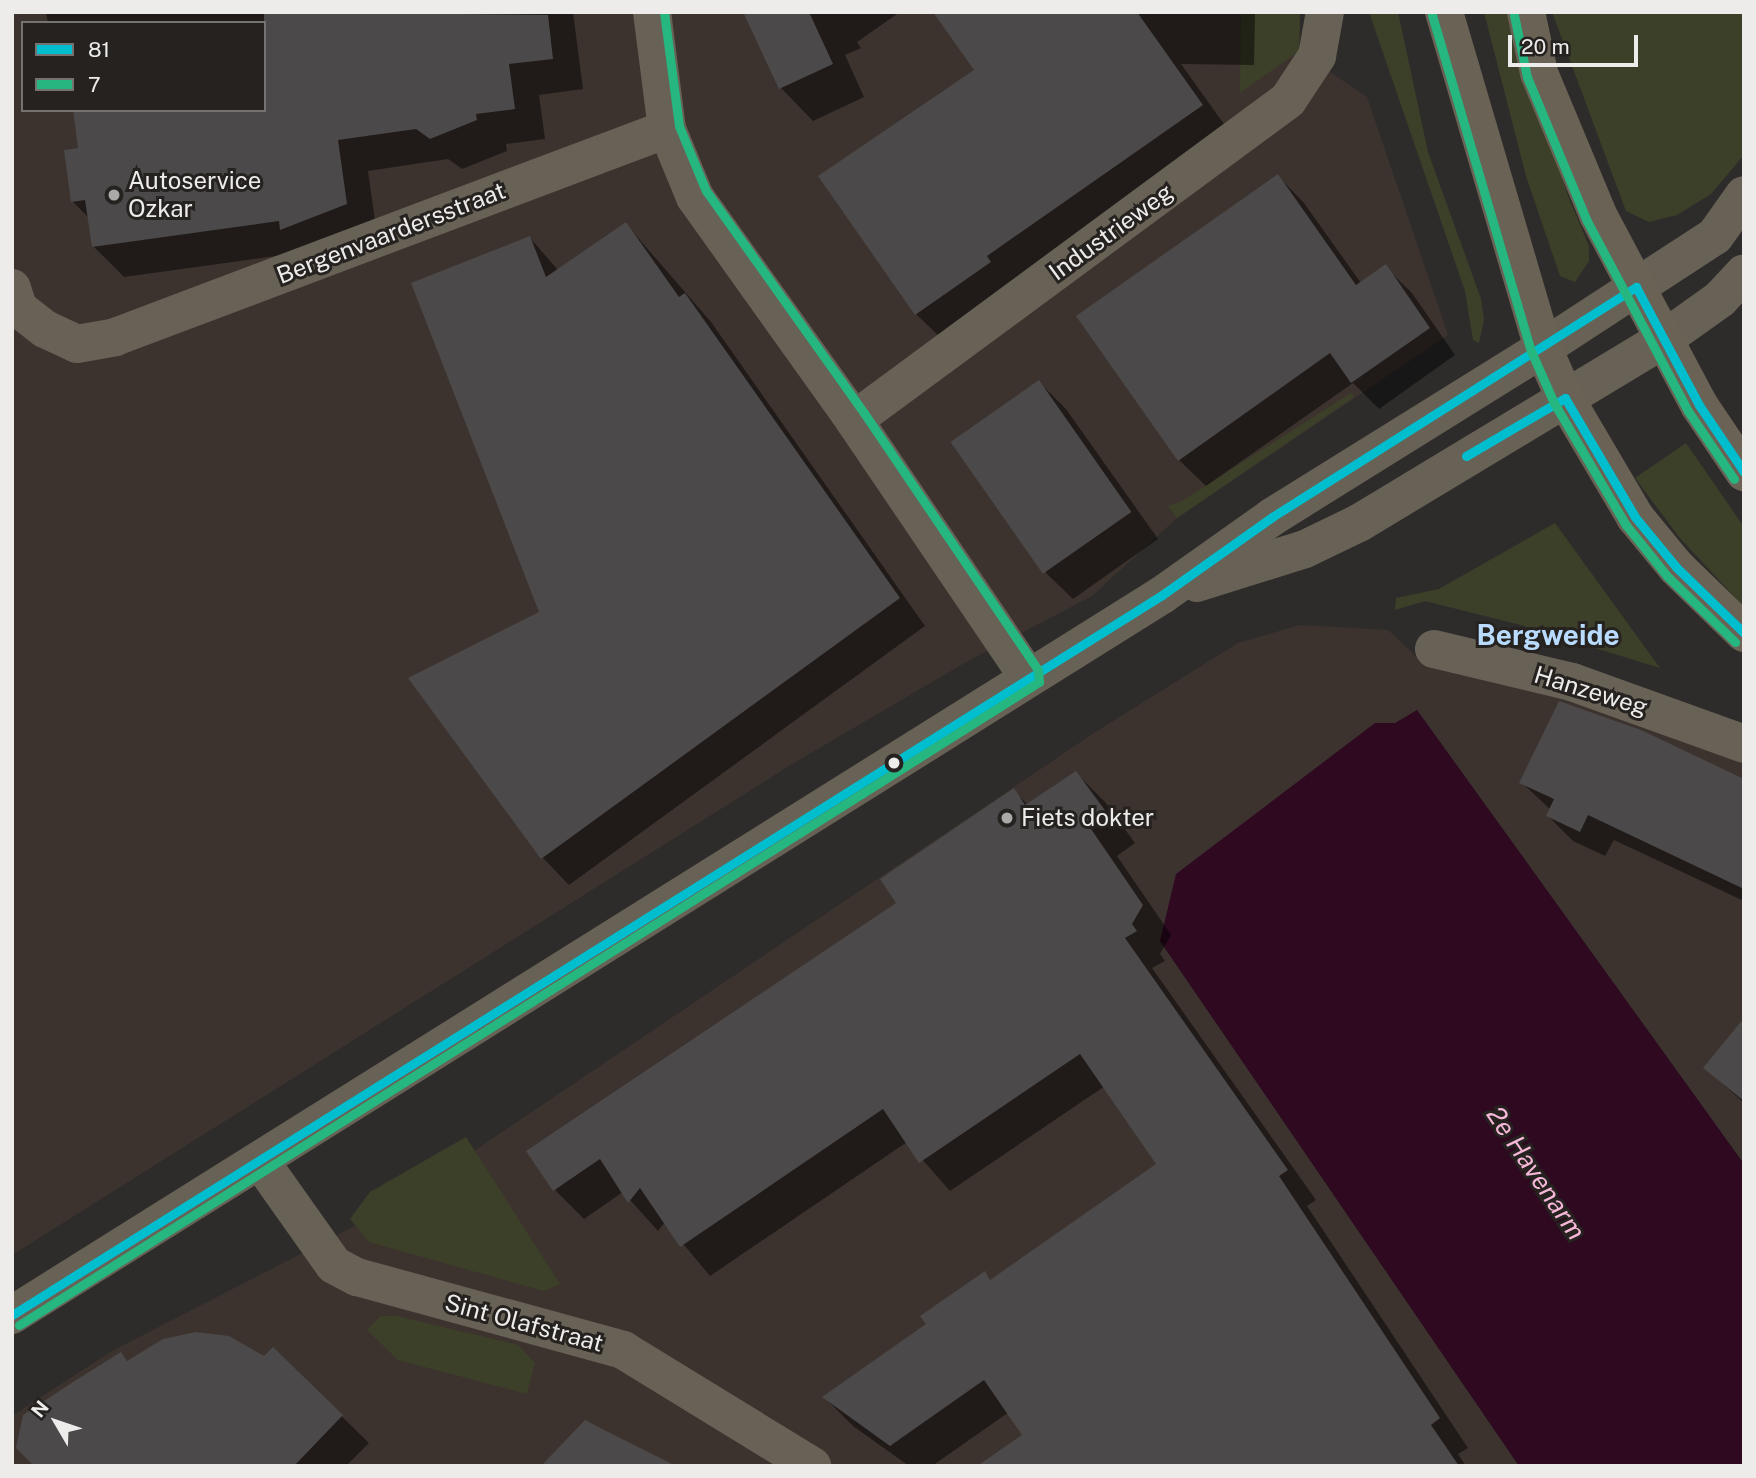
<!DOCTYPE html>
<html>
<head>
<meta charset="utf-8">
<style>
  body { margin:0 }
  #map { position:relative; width:1756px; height:1478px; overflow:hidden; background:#2e2c2b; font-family:"Public Sans",sans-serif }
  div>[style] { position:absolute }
  .built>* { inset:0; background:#3c332f }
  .green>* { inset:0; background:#3d4028 }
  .water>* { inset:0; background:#2e0920 }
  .shadow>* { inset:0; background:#0007 }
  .building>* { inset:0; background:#4b4949; transform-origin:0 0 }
  .minor>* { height:38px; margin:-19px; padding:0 19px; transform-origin:19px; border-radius:19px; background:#686256 }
  .major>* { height:38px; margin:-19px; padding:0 19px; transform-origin:19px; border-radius:19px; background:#696255 }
  .bus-1>* { height:9px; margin:-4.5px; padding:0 4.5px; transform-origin:4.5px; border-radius:4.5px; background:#00becd }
  .bus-2>* { height:9px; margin:-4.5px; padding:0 4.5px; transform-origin:4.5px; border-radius:4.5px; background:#26b680 }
  .dots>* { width:19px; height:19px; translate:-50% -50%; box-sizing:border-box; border:4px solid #252220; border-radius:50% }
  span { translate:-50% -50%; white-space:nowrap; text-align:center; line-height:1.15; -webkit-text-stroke:6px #252220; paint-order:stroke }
  .poi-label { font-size:24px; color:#eeeceb }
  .left { translate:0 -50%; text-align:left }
  .street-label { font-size:24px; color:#eeeceb }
  .water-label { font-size:26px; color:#f6b7d8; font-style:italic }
  .quarter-label { font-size:28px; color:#b9dbfd; font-weight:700 }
  .frame { position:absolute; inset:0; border:14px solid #eeeceb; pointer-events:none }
  .legend { position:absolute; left:21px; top:21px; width:245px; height:91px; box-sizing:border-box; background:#252220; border:2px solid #757371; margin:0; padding:9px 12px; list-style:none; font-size:21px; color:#eeeceb }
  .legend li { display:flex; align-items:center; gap:14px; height:35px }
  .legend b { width:35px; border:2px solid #757371 }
  .north { position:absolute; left:21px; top:1387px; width:70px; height:70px; -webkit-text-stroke:5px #252220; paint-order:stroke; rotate:309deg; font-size:19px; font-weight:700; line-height:28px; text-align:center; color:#eeeceb }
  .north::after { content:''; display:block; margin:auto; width:24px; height:32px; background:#eeeceb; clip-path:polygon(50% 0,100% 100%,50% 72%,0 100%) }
  .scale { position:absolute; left:1508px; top:35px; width:130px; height:32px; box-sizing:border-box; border:4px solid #eeeceb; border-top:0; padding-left:9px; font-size:21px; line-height:24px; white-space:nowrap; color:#eeeceb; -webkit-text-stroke:5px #252220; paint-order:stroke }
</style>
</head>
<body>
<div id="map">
  <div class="built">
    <div style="clip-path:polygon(evenodd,12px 12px,1300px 12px,1299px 51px,1367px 97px,1448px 335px,1177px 518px,1092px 596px,968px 661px,792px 764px,12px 1255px,12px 12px,23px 23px,264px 23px,264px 110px,23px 110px,23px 23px)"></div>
    <div style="clip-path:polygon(1300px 625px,1388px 630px,1424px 664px,1575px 686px,1719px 747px,1744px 763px,1744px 1164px,1417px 710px,1160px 941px,1519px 1466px,12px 1466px,12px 1416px,112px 1351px,388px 1209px,1094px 733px,1238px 643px)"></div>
  </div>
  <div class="green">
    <div style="clip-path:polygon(1241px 12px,1300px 12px,1299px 51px,1240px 93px)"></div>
    <div style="clip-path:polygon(1369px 12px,1398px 12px,1428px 152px,1481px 299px,1484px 320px,1479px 343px,1473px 340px,1465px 291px)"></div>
    <div style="clip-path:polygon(1484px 12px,1509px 12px,1568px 196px,1589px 246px,1589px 261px,1575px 282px,1560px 276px,1526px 176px)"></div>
    <div style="clip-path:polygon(1552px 12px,1744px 12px,1744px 155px,1711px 194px,1677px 215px,1649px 222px,1626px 211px)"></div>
    <div style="clip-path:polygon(1351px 393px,1354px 397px,1177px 518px,1168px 506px,1182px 501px)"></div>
    <div style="clip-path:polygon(1686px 443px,1744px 527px,1744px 607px,1679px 537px,1635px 478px)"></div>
    <div style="clip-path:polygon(1555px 523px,1660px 668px,1521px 625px,1425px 601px,1395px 610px,1396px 598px,1439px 589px)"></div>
    <div style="clip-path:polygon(466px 1137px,560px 1284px,544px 1291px,369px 1242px,350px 1219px,370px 1192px)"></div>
    <div style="clip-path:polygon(381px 1316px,397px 1316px,518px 1345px,535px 1363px,527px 1394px,398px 1360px,367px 1330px)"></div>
  </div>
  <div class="water">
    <div style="clip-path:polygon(1417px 710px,1744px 1164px,1744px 1466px,1519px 1466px,1160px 941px,1176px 874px,1375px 723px,1395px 723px)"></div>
  </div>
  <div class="shadow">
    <div style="clip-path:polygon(46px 12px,573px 12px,583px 89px,539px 95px,545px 139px,506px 144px,507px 151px,462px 169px,448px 159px,368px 171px,377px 235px,304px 252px,124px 277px,93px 246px,90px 219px,72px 201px,264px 110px,264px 23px,48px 23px)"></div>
    <div style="clip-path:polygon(745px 12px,900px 12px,857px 42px,861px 48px,845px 55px,864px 97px,813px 121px,781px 88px)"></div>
    <div style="clip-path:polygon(935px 12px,1255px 13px,1254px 65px,1181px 64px,1234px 138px,949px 346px,916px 314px,820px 177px,976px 71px)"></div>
    <div style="clip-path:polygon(1278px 176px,1304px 203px,1361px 283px,1385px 267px,1412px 293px,1455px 355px,1379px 409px,1353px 383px,1206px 486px,1179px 460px)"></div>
    <div style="clip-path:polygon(626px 224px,711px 322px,925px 626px,569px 885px,543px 858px,410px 678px,541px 613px,530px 238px,559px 271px)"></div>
    <div style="clip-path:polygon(1039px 382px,1066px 409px,1158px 539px,1073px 599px,1046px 573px)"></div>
    <div style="clip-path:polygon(1076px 773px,1105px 802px,1135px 843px,1117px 856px,1171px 935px,1160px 954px,1165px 961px,1152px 968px,1316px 1200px,1307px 1206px,1468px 1448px,1458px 1454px,1466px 1466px,980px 1466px,1025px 1435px,1009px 1412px,932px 1466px,909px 1466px,853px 1426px,824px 1397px,928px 1325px,984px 1274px,991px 1281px,1159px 1164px,1105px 1086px,950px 1191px,907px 1142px,710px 1276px,665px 1222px,658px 1231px,623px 1192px,584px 1219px,555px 1190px,898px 904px,1014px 791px,1028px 805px)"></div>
    <div style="clip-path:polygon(1744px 781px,1744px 901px,1614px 840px,1605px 856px,1573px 841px,1548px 816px,1551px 810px,1522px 783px)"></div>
    <div style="clip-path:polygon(1744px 1020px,1744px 1103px,1705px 1068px)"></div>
    <div style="clip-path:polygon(273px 1349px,369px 1443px,346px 1466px,36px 1466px,121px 1354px,128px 1362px,264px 1358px)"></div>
  </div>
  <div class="building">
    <div style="clip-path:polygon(264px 12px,548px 15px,553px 59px,509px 64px,515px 109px,476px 114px,477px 120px,430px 139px,416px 129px,338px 140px,347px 204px,280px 230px,279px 221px,92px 247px,85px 200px,71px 202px,64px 150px,78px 148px,73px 110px,264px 110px)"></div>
    <div style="clip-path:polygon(743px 12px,809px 12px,833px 64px,779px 89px)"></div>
    <div style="clip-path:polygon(933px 12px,1137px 12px,1203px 105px,987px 256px,991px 262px,915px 315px,818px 176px,974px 70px)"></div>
    <div style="clip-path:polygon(1278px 174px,1356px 285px,1386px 264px,1430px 328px,1351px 383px,1330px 353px,1178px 461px,1076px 316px)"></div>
    <div style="clip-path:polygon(626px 222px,679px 297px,685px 293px,900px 598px,541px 859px,408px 678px,539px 612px,411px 283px,530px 236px,546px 277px)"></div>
    <div style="left:1039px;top:380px;width:161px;height:108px;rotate:55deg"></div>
    <div style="clip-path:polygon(1559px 701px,1641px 730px,1744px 779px,1744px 889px,1588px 815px,1580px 832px,1546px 816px,1554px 799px,1519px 783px)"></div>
    <div style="clip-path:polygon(1076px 771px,1107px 813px,1089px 826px,1143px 905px,1132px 924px,1137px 931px,1125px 938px,1288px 1170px,1279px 1176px,1440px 1418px,1431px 1425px,1459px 1466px,977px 1466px,1022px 1435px,984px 1380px,890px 1446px,822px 1397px,926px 1324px,920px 1316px,985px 1271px,990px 1280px,1156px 1164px,1080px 1054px,919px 1163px,883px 1109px,680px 1247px,640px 1188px,628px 1203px,600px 1159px,553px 1191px,526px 1151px,896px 903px,880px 879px,1014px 788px,1025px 805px)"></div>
    <div style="clip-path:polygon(1744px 1018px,1744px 1101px,1703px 1068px)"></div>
    <div style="clip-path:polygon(196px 1332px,229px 1336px,264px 1356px,273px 1347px,343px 1415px,294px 1466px,34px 1466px,16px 1448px,23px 1415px,73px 1382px,121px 1352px,127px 1361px,163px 1339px)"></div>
    <div style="clip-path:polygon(585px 1420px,610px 1433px,676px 1466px,541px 1466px)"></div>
  </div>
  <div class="minor">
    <div style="left:652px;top:12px;width:118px;rotate:82.7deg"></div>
    <div style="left:667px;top:129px;width:74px;rotate:67.6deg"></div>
    <div style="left:695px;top:197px;width:274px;rotate:54.5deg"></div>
    <div style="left:854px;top:420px;width:310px;rotate:55.9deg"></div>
    <div style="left:12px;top:288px;width:21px;rotate:73deg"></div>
    <div style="left:18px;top:308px;width:34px;rotate:38deg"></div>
    <div style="left:45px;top:329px;width:35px;rotate:25deg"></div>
    <div style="left:77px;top:344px;width:39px;rotate:-10deg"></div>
    <div style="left:115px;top:337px;width:590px;rotate:-20.65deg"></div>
    <div style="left:854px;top:420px;width:539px;rotate:-36.4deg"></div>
    <div style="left:1288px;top:100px;width:53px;rotate:-56.6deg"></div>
    <div style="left:1317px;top:56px;width:45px;rotate:-79.7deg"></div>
    <div style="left:1197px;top:583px;width:113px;rotate:-17.5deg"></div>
    <div style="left:1305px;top:549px;width:60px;rotate:-25.7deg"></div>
    <div style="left:1359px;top:523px;width:356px;rotate:-31.1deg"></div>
    <div style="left:1664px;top:339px;width:69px;rotate:-35.5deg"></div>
    <div style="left:1720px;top:299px;width:35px;rotate:-47deg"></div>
    <div style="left:1434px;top:649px;width:142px;rotate:13.4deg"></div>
    <div style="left:1572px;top:682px;width:183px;rotate:19.8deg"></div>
    <div style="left:261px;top:1162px;width:126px;rotate:54.7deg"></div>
    <div style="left:334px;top:1265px;width:26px;rotate:28deg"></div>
    <div style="left:357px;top:1277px;width:276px;rotate:15.3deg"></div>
    <div style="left:623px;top:1350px;width:222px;rotate:31.5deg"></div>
    <div style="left:12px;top:1315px;width:1357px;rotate:-32.05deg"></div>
    <div style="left:1162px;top:595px;width:135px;rotate:-35.3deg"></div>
    <div style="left:1272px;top:517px;width:319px;rotate:-31.9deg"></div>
    <div style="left:1543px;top:348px;width:205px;rotate:-33.1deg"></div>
    <div style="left:1715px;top:236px;width:50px;rotate:-54.7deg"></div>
  </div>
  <div class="major">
    <div style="left:1444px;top:12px;width:350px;rotate:73.6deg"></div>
    <div style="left:1543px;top:348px;width:55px;rotate:66.3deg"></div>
    <div style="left:1565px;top:398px;width:138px;rotate:59.5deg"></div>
    <div style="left:1635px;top:517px;width:65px;rotate:50.6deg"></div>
    <div style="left:1676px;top:567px;width:95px;rotate:44.1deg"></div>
    <div style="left:1526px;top:12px;width:62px;rotate:78deg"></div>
    <div style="left:1539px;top:73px;width:154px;rotate:67.4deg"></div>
    <div style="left:1598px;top:215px;width:215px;rotate:62deg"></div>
    <div style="left:1699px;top:405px;width:81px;rotate:56.1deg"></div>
  </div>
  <div class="bus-1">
    <div style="left:1466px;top:456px;width:115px;rotate:-30.4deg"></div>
    <div style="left:1565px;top:398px;width:138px;rotate:59.5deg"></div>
    <div style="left:1635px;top:517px;width:65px;rotate:50.6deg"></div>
    <div style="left:1676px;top:567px;width:95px;rotate:44.1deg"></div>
    <div style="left:12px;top:1315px;width:1357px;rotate:-32.05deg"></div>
    <div style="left:1162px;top:595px;width:135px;rotate:-35.3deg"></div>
    <div style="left:1272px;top:517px;width:431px;rotate:-32.3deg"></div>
    <div style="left:1636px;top:287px;width:134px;rotate:61.9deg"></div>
    <div style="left:1699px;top:405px;width:81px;rotate:56.1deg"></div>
  </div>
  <div class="bus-2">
    <div style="left:1432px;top:15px;width:350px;rotate:73.6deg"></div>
    <div style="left:1531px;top:351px;width:57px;rotate:66.1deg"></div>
    <div style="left:1554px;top:403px;width:142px;rotate:59.5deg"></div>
    <div style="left:1626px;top:525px;width:65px;rotate:51.2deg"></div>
    <div style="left:1667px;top:576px;width:95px;rotate:44.1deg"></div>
    <div style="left:1514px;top:15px;width:63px;rotate:78.2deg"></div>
    <div style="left:1527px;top:77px;width:156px;rotate:67.4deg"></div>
    <div style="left:1587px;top:221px;width:215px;rotate:62deg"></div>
    <div style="left:1688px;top:411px;width:82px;rotate:55.9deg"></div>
    <div style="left:19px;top:1325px;width:1206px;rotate:-32.23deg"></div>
    <div style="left:1039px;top:682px;width:12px;rotate:-95deg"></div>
    <div style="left:1038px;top:670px;width:310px;rotate:-124.1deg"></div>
    <div style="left:864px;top:413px;width:272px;rotate:-125.4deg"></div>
    <div style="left:706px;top:191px;width:70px;rotate:-112.6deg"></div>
    <div style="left:679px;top:126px;width:115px;rotate:-97.5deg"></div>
  </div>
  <div class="dots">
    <div style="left:114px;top:195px;background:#aba9a8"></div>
    <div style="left:894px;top:763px;background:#eeeceb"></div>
    <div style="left:1007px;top:818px;background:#aba9a8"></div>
  </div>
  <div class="poi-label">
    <span class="left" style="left:128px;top:195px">Autoservice<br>Ozkar</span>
    <span class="left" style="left:1021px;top:818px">Fiets dokter</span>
  </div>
  <div class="street-label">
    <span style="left:1111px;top:232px;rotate:-36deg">Industrieweg</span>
    <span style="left:391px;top:233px;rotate:-21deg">Bergenvaardersstraat</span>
    <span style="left:1591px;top:691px;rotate:17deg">Hanzeweg</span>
    <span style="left:524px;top:1323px;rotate:15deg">Sint Olafstraat</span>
  </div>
  <div class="water-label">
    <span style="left:1536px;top:1173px;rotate:56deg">2e Havenarm</span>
  </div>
  <div class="quarter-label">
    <span style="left:1548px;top:635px">Bergweide</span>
  </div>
  <div class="frame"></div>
  <ul class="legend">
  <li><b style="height:9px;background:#00becd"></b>81</li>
  <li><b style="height:9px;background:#26b680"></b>7</li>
  </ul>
  <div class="north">N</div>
  <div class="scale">20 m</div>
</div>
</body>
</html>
